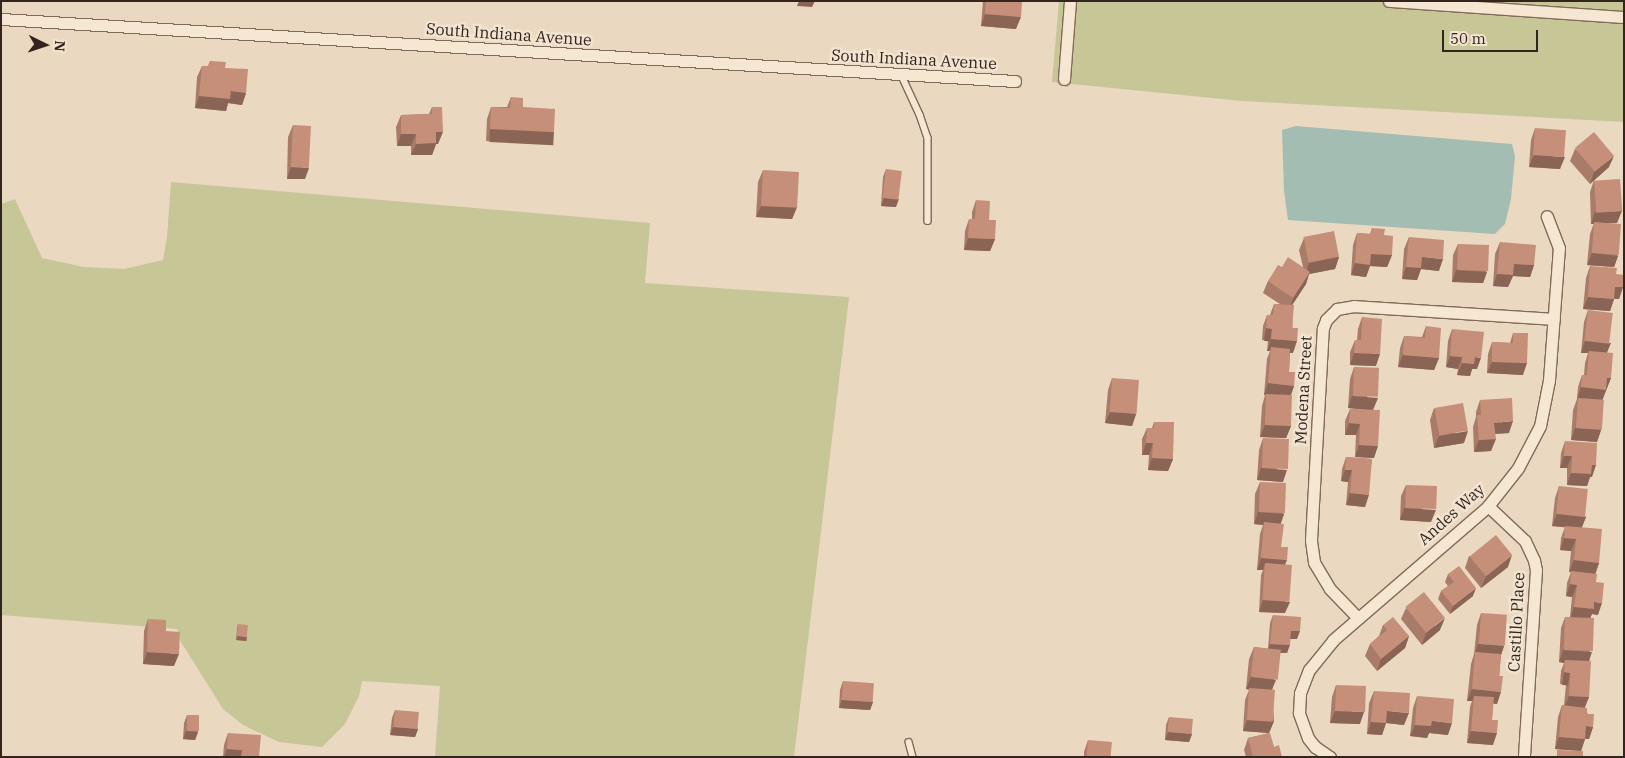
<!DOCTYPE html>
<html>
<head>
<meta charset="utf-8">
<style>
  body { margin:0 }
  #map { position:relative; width:1625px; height:758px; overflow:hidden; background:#ead8c1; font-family:"IBM Plex Serif",serif }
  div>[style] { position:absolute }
  .green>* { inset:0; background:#c7c696 }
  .water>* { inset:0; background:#a3bdb2 }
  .roads { filter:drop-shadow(1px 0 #826a5a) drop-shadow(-1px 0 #826a5a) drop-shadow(0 1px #826a5a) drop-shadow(0 -1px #826a5a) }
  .lane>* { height:5.5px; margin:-2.75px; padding:0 2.75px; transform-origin:2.75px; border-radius:2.75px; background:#f6e7d3 }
  .street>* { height:11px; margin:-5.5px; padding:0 5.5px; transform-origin:5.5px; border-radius:5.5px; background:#f6e7d3 }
  .wall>* { inset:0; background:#a97b69 }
  .shaded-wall>* { inset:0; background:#8a6455; transform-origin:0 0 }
  .building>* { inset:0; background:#c58f7a; transform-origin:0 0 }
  span { translate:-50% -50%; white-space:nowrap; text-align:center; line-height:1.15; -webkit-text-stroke:5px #f2e4d0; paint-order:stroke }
  .street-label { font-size:16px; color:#33251d }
  .frame { position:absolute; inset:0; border:2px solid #33251d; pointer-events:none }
  .north { position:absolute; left:20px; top:20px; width:50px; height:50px; -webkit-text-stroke:4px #f2e4d0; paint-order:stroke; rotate:94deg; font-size:14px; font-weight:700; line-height:20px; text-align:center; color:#33251d }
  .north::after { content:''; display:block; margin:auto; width:18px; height:22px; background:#33251d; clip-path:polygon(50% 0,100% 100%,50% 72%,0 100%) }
  .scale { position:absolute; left:1442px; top:30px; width:96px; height:22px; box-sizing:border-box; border:2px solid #33251d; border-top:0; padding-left:6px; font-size:15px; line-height:18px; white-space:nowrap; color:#33251d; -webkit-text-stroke:4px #f2e4d0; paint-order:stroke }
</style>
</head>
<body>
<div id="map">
  <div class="green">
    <div style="clip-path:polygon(1059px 1px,1624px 1px,1624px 122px,1242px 101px,1052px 82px)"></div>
    <div style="clip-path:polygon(171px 182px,650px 223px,645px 283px,849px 297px,794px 757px,435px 757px,440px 686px,362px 681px,359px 696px,345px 724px,322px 747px,279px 742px,243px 725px,223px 709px,181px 642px,177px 629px,1px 615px,1px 204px,15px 199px,42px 258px,84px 267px,124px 269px,163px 260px,167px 237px)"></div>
  </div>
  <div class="water">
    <div style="clip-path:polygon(1296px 126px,1512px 144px,1515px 156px,1511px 199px,1505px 224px,1495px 234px,1288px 220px,1284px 191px,1282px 130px)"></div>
  </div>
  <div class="roads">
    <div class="lane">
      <div style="left:901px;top:74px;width:45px;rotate:65.1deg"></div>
      <div style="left:920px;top:115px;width:24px;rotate:71deg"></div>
      <div style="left:928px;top:138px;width:83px;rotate:90deg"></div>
      <div style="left:909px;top:742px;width:16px;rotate:75deg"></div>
    </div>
    <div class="street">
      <div style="left:1389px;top:1px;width:236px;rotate:3.9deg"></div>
      <div style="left:1px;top:19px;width:1016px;rotate:3.5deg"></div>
      <div style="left:1064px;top:79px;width:78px;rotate:-85.6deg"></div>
      <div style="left:1488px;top:506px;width:51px;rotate:43.4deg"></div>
      <div style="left:1525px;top:541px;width:21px;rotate:65deg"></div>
      <div style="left:1534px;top:560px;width:10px;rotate:79deg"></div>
      <div style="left:1536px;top:570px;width:187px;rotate:93.7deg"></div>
      <div style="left:1358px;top:618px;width:40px;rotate:-134deg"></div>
      <div style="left:1330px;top:589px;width:31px;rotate:-121deg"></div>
      <div style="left:1314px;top:562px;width:22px;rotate:-98deg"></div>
      <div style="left:1311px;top:540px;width:212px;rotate:-86.8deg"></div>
      <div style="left:1323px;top:328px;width:9px;rotate:-69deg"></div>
      <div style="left:1326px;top:320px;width:16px;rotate:-45deg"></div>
      <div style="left:1337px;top:309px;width:17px;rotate:-10deg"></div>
      <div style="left:1354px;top:306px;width:200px;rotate:3.7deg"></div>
      <div style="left:1330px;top:757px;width:18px;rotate:-146deg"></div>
      <div style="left:1315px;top:747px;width:11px;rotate:-128deg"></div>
      <div style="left:1308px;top:738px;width:27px;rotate:-110deg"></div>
      <div style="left:1299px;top:713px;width:20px;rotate:-87deg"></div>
      <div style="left:1300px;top:693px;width:25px;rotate:-69deg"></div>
      <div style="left:1309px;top:670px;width:38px;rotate:-51deg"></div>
      <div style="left:1333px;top:640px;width:205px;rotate:-40.8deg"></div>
      <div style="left:1488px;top:506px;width:48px;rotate:-51.7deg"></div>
      <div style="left:1518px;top:468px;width:47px;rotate:-62.4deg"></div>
      <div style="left:1540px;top:426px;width:47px;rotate:-78.9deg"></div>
      <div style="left:1549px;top:380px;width:132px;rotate:-85.7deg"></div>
      <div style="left:1559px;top:248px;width:34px;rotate:-111deg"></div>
    </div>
  </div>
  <div class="wall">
    <div style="clip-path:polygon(983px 1px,1022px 1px,1016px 29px,981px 26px)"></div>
    <div style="clip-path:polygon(210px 61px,225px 68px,246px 93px,242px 105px,228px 103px,226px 111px,195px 108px,197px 77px,202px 66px,208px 66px)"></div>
    <div style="clip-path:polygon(511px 97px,554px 132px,549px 144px,486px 141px,487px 119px,491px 107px,507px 107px)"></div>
    <div style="clip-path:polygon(432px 107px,438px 144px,436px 144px,432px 155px,411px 155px,411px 146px,397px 146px,396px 127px,401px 115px,429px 114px)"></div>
    <div style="clip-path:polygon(293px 125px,305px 179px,287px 179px,288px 137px)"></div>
    <div style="clip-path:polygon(1535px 128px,1560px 169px,1529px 167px,1531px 140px)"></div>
    <div style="clip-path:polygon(1575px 149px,1609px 167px,1590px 184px,1570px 161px)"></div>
    <div style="clip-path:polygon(886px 169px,896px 207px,881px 206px,883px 177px)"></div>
    <div style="clip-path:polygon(763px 170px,797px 207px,792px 219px,756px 217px,758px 182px)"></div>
    <div style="clip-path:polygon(1594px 180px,1617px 223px,1605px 223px,1618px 256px,1614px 267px,1587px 265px,1590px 234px,1594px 223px,1591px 224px,1590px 192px)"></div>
    <div style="clip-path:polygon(976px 200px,995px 239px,990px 251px,964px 250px,965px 231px,969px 219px,972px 219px,972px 212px)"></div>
    <div style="clip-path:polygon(1372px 228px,1384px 235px,1392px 255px,1387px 267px,1370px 266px,1366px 277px,1351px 275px,1353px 245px,1357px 233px,1370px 234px)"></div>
    <div style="clip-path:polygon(1409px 237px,1439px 271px,1421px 269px,1417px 280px,1402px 279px,1404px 249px)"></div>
    <div style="clip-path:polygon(1304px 238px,1339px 257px,1335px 269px,1309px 274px,1306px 284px,1292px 305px,1293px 353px,1290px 353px,1289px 372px,1294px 386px,1291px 395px,1291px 426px,1286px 438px,1260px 437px,1262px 406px,1265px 395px,1264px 395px,1267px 359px,1270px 351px,1267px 351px,1268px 341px,1262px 340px,1263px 326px,1267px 315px,1270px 315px,1274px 304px,1280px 304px,1263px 293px,1268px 281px,1282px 267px,1303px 267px,1299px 250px)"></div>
    <div style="clip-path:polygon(1500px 242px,1534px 265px,1530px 277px,1513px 276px,1508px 287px,1493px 286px,1495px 254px)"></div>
    <div style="clip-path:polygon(1458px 244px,1487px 272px,1483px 283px,1452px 282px,1453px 255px)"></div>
    <div style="clip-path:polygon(1590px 266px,1616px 274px,1623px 287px,1619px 299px,1614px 299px,1610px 311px,1583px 309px,1586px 278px)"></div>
    <div style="clip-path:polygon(1588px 310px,1607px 353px,1611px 378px,1602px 400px,1601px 430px,1597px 442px,1571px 440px,1573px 410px,1577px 399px,1578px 387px,1582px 375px,1584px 375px,1585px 363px,1588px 353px,1581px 353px,1584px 322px)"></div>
    <div style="clip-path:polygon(1362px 317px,1376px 366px,1350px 365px,1350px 352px,1355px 340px,1357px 340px,1358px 329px)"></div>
    <div style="clip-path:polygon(1426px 326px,1439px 358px,1434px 370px,1398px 367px,1400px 348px,1404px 336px,1422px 337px)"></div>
    <div style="clip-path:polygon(1452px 329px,1477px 369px,1472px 369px,1470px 376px,1457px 375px,1458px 369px,1446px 367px,1448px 341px)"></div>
    <div style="clip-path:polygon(1513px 333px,1523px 375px,1487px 373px,1488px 354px,1492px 342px,1510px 343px)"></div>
    <div style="clip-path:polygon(1354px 367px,1373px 410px,1374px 458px,1355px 457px,1356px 435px,1345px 435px,1345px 421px,1350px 409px,1367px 410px,1348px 408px,1350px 379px)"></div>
    <div style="clip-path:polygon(1112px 378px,1136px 414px,1132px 426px,1105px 423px,1108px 390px)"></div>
    <div style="clip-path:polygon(1480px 400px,1509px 433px,1495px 434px,1491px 451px,1474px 452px,1473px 427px,1476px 417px,1476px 412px)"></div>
    <div style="clip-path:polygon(1434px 408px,1464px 443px,1434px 448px,1430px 420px)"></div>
    <div style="clip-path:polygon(1154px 422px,1173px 459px,1168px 471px,1148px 470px,1149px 455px,1142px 455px,1142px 439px,1147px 428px,1152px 428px)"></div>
    <div style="clip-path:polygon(1263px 438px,1283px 482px,1257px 480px,1259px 450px)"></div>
    <div style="clip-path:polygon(1565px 441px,1592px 477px,1590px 477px,1587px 486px,1567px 485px,1567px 468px,1560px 468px,1561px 453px)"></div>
    <div style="clip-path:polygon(1346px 457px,1372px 459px,1365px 507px,1346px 505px,1348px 482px,1341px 481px,1342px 469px)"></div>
    <div style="clip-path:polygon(1260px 482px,1284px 514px,1281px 523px,1281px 547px,1285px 565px,1285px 613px,1259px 612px,1261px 575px,1263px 570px,1257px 570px,1260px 534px,1263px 525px,1254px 524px,1255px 494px)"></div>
    <div style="clip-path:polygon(1406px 485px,1431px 522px,1400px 520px,1401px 496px)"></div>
    <div style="clip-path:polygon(1559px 486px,1586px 517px,1582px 527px,1599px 563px,1595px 574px,1598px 615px,1592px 614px,1590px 618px,1589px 697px,1585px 707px,1593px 727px,1589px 739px,1585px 739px,1581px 751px,1555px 749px,1558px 717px,1562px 705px,1564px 705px,1566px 685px,1560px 684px,1561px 671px,1564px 663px,1559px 662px,1561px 628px,1565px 617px,1570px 617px,1572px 597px,1566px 596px,1567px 583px,1571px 572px,1569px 572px,1571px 551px,1560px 550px,1561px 538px,1565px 527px,1552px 526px,1555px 498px)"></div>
    <div style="clip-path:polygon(1469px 556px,1508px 567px,1481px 588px,1465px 568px)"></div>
    <div style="clip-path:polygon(1448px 574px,1473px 596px,1450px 614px,1438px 599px,1441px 591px,1448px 586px,1445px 582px)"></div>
    <div style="clip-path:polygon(1406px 608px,1440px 630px,1422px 645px,1401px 619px)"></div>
    <div style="clip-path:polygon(1481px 613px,1504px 646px,1501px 655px,1497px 704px,1493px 703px,1492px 720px,1493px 745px,1467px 743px,1470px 707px,1472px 701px,1467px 701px,1471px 664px,1474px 654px,1477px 625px)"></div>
    <div style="clip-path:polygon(1273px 615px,1297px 639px,1290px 639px,1287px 653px,1280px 653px,1272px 690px,1274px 721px,1269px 733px,1274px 747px,1282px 757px,1246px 757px,1244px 750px,1248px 738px,1269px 733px,1243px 731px,1245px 700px,1249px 690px,1246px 689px,1249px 659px,1254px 647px,1268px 649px,1270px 623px)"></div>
    <div style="clip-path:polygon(148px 619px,166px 631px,174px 666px,143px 664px,144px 631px)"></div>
    <div style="clip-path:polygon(238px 624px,246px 641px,236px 640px,237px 628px)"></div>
    <div style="clip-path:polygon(1383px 625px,1409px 636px,1405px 648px,1377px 671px,1365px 656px,1370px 644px,1379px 636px)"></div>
    <div style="clip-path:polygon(843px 681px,873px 702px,870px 710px,839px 708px,840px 690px)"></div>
    <div style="clip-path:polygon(1336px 685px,1360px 724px,1330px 723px,1332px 697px)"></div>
    <div style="clip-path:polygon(1374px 691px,1404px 725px,1386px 723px,1382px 735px,1367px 734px,1369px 703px)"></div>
    <div style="clip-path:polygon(1417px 696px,1448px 735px,1429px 733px,1427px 738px,1410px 736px,1413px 708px)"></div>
    <div style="clip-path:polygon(395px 710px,418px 729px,415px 737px,390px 735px,392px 718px)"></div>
    <div style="clip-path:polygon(187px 715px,198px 732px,195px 740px,183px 739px,184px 723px)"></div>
    <div style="clip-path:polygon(1169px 717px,1192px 734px,1189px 742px,1165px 740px,1166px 725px)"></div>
    <div style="clip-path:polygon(228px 733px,259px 757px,223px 757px,224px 745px)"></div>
    <div style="clip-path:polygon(1088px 740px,1111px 757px,1084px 757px,1084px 752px)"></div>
  </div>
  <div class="shaded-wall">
    <div style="clip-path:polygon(799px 1px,815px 1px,812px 7px,797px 6px)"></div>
    <div style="clip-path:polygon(985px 14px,1021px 17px,1016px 29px,981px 26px)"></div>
    <div style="clip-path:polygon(231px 91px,246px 93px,242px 105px,228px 103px,226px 111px,195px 108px,199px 96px)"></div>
    <div style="left:490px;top:129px;width:64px;height:13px;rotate:3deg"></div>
    <div style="clip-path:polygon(436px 132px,443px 132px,438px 144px,436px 144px,432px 155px,411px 155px,416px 144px)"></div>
    <div style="clip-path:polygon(401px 134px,416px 134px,411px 146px,397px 146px)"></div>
    <div style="clip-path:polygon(1534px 155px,1565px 157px,1560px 169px,1529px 167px)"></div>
    <div style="clip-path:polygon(1614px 156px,1609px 167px,1590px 184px,1594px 172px)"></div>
    <div style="clip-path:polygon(291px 167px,309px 168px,305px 179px,287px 179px)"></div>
    <div style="clip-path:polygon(884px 198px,899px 199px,896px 207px,881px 206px)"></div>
    <div style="clip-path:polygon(761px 206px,797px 207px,792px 219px,756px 217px)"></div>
    <div style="clip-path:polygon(1622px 211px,1617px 223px,1591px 224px,1595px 212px)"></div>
    <div style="clip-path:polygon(968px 238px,995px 239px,990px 251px,964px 250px)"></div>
    <div style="clip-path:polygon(1592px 253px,1618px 256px,1614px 267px,1587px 265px)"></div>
    <div style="clip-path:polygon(1371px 254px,1392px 255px,1387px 267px,1370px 266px,1366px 277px,1351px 275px,1355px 263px)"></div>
    <div style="clip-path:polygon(1339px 257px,1335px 269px,1309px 274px,1306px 284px,1289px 310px,1293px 298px,1305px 275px,1309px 263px)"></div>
    <div style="clip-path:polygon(1422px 257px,1443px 259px,1439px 271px,1421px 269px,1417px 280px,1402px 279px,1406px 267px)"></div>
    <div style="clip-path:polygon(1514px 264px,1534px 265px,1530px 277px,1513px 276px,1508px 287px,1493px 286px,1497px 274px)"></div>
    <div style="clip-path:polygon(1456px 270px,1487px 272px,1483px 283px,1452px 282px)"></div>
    <div style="clip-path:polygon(1615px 287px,1623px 287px,1619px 299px,1611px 298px)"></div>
    <div style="clip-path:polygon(1588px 297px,1614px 299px,1610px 311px,1583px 309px)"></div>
    <div style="left:1266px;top:328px;width:6px;height:13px;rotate:9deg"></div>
    <div style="clip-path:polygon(1271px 339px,1297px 341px,1293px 353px,1271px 352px,1271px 347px,1270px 351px,1267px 351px)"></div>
    <div style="clip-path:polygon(1585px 341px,1611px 343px,1606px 355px,1589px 351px,1588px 353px,1581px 353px)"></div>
    <div style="clip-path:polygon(1354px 353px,1380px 354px,1376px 366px,1350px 365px)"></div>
    <div style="clip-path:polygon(1403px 355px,1439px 358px,1434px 370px,1398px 367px)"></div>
    <div style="clip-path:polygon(1450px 356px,1462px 357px,1458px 369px,1446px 367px)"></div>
    <div style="clip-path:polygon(1475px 357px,1481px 358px,1477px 369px,1472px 369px,1470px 376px,1457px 375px,1462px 363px)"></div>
    <div style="clip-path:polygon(1492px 362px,1527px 363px,1523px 375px,1487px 373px)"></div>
    <div style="clip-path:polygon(1607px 378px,1611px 378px,1602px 401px,1577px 399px,1581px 387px)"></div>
    <div style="clip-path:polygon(1268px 383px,1294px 386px,1290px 397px,1266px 394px,1265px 395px,1264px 395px)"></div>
    <div style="clip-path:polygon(1352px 396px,1378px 398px,1373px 410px,1348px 408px)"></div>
    <div style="clip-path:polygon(1110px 412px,1136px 414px,1132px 426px,1105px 423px)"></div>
    <div style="clip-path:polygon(1513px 421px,1509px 433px,1490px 434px,1494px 423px)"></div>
    <div style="clip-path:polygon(1349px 423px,1360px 424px,1356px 435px,1345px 435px)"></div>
    <div style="clip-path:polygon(1265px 425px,1291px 426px,1286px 438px,1260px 437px)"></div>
    <div style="clip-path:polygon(1575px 428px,1601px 430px,1597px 442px,1571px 440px)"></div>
    <div style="clip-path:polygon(1468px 431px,1464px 443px,1434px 448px,1439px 436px)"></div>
    <div style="clip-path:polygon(1496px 439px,1491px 451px,1474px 452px,1479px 440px)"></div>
    <div style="clip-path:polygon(1146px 443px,1153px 443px,1149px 455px,1142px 455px)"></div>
    <div style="clip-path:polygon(1359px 445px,1378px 446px,1374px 458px,1355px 457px)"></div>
    <div style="clip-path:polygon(1564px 456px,1572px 456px,1567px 468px,1560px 468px)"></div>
    <div style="clip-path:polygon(1152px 458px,1173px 459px,1168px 471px,1148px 470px)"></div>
    <div style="clip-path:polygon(1592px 465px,1596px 465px,1592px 477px,1590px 477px,1587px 486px,1567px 485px,1571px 473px)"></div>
    <div style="clip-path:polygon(1261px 468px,1287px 470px,1283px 482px,1257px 480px)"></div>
    <div style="clip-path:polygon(1345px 470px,1352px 470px,1348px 482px,1341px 481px)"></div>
    <div style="clip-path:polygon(1350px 493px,1369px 495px,1365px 507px,1346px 505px)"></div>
    <div style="clip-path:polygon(1404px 508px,1436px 510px,1431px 522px,1400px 520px)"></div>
    <div style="clip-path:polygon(1258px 512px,1284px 514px,1280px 525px,1264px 522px,1263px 525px,1254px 524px)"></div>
    <div style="clip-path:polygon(1557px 514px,1586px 517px,1581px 529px,1552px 526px)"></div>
    <div style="clip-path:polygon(1564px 538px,1576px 539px,1571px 551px,1560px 550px)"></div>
    <div style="clip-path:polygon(1512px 555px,1508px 567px,1481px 588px,1486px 576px)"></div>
    <div style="clip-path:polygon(1261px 558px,1287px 560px,1282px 572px,1265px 563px,1263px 570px,1257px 570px)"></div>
    <div style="clip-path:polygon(1574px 560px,1599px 563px,1595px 575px,1569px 572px)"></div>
    <div style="clip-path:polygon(1570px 584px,1577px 585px,1572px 597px,1566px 596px)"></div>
    <div style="clip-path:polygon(1476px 588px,1473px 596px,1450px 614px,1453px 606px)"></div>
    <div style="clip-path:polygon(1263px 600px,1290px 602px,1285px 613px,1259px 612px)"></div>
    <div style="clip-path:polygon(1594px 602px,1602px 603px,1598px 615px,1592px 614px,1589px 621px,1570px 619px,1574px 607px)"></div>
    <div style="clip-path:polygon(1445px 618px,1440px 630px,1422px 645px,1426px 633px)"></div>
    <div style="clip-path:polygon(1291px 631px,1300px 631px,1297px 639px,1288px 639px)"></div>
    <div style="left:237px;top:636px;width:10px;height:4px;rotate:6deg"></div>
    <div style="clip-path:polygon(1409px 636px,1405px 648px,1377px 671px,1381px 659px)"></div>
    <div style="clip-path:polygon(1270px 644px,1290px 645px,1287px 653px,1267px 652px)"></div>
    <div style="clip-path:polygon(1478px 644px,1504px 646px,1500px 658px,1474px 656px)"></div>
    <div style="clip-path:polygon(1563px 650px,1592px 652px,1588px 664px,1565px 660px,1564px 663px,1559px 662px)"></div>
    <div style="clip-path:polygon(147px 652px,179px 654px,174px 666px,143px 664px)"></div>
    <div style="left:1564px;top:672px;width:6px;height:13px;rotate:9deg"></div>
    <div style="clip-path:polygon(1251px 677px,1276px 680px,1271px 692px,1246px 689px)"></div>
    <div style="clip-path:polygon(1472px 689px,1501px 692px,1497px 704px,1474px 702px,1474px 696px,1472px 701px,1467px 701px)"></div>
    <div style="clip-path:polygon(1569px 696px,1589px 697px,1584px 709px,1564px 708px)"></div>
    <div style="clip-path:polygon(842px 700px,873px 702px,870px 710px,839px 708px)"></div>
    <div style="clip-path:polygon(1335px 711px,1364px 712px,1360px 724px,1330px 723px)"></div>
    <div style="clip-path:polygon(1387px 711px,1409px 713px,1404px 725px,1386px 723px,1382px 735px,1367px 734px,1371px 722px)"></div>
    <div style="clip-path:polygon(1247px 720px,1274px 721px,1269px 733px,1243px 731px)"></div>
    <div style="clip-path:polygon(1432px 721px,1452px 723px,1448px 735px,1429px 733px,1427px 738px,1410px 736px,1415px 725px)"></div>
    <div style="clip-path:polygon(1586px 726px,1593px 727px,1589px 739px,1582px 738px)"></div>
    <div style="clip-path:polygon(393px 727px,418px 729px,415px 737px,390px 735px)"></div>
    <div style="clip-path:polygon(186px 731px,198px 732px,195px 740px,183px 739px)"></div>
    <div style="clip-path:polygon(1471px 731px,1497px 733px,1493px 745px,1467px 743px)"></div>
    <div style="clip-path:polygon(1168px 732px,1192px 734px,1189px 742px,1165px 740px)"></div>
    <div style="clip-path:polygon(1559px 737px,1585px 739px,1581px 751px,1555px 749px)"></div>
    <div style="clip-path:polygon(227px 749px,242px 750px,240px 757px,224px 757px)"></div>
  </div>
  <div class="building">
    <div style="clip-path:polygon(986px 1px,1022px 1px,1021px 17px,985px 14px)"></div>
    <div style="clip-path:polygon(210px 61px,226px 62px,225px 68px,248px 69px,246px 93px,231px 91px,230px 99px,199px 96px,202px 66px,209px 66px)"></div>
    <div style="clip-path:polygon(511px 97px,523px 98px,523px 107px,555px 109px,554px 132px,490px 129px,491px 107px,510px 108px)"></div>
    <div style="clip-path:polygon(432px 107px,442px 107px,443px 132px,436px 132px,436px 143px,416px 144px,416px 134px,401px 134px,401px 115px,432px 114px)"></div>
    <div style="left:293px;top:125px;width:18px;height:42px;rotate:3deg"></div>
    <div style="left:1535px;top:128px;width:31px;height:27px;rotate:4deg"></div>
    <div style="left:1594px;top:132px;width:31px;height:25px;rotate:50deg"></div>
    <div style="left:886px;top:169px;width:16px;height:29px;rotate:7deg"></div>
    <div style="left:763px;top:170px;width:36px;height:36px;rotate:3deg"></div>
    <div style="left:1620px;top:179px;width:32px;height:26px;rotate:86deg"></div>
    <div style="clip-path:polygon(976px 200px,990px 201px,989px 220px,996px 220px,995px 239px,968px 238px,969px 219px,975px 219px)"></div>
    <div style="left:1594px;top:222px;width:27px;height:31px;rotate:4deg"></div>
    <div style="clip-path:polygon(1372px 228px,1385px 229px,1384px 235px,1393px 236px,1392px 255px,1371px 254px,1370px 265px,1355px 263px,1357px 233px,1371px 234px)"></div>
    <div style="left:1334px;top:231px;width:26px;height:31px;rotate:79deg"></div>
    <div style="clip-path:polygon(1409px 237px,1444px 240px,1443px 259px,1422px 257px,1421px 268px,1406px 267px)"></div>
    <div style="clip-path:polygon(1500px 242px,1536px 245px,1534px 265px,1514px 264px,1513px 275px,1497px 274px)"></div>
    <div style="left:1458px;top:244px;width:31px;height:26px;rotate:2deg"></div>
    <div style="clip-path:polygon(1288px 257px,1310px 272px,1293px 298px,1268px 281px,1278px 265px,1282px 267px)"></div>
    <div style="clip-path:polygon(1590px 266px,1617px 268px,1616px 274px,1624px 275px,1623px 287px,1615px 287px,1614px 299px,1588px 297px)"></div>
    <div style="clip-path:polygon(1274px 304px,1294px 305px,1292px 328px,1298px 328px,1297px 341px,1271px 339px,1272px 329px,1266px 328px,1267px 315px,1273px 315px)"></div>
    <div style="left:1588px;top:310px;width:25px;height:31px;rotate:7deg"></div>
    <div style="clip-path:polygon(1362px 317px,1382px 319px,1380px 354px,1354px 353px,1355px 340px,1361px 340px)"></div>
    <div style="clip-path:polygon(1426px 326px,1441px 328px,1439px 358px,1403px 355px,1404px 336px,1425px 338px)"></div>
    <div style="clip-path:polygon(1452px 329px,1484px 332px,1481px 358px,1475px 357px,1474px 364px,1462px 363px,1462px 357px,1450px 356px)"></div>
    <div style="clip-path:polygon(1513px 333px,1528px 333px,1527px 363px,1492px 362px,1492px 342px,1513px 343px)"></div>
    <div style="clip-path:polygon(1271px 347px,1290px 349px,1289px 372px,1295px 372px,1294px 386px,1268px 383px)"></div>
    <div style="clip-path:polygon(1589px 351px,1613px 353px,1611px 378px,1607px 378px,1606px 390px,1581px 387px,1582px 375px,1587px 375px)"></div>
    <div style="left:1354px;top:367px;width:25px;height:29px;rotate:2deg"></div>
    <div style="left:1112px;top:378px;width:27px;height:34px;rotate:4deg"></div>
    <div style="left:1266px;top:394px;width:26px;height:31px;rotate:2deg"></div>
    <div style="clip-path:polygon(1512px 398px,1513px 421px,1494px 423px,1496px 439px,1479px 440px,1477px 415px,1481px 415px,1480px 400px)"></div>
    <div style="left:1578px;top:398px;width:26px;height:30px;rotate:4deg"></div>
    <div style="left:1463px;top:403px;width:28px;height:29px;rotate:80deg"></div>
    <div style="clip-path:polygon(1350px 409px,1380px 410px,1378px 446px,1359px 445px,1360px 424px,1349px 423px)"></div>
    <div style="clip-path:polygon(1154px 422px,1174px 422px,1173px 459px,1152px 458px,1153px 443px,1146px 443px,1147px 428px,1154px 428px)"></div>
    <div style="left:1263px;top:438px;width:26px;height:30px;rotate:2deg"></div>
    <div style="clip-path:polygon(1565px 441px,1597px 443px,1596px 465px,1592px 465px,1591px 474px,1571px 473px,1572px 456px,1564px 456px)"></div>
    <div style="clip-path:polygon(1346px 457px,1372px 459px,1369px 495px,1350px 493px,1352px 470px,1345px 470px)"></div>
    <div style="left:1260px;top:482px;width:26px;height:30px;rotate:2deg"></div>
    <div style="left:1406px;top:485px;width:31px;height:23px;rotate:2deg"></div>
    <div style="left:1559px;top:486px;width:29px;height:28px;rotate:6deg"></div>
    <div style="clip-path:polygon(1264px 522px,1284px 524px,1281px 547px,1288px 547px,1287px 560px,1261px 558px)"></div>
    <div style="clip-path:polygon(1565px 526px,1602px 529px,1599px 563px,1574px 560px,1576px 539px,1564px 538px)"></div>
    <div style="left:1496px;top:535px;width:26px;height:34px;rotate:51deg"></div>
    <div style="left:1265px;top:563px;width:27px;height:37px;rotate:4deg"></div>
    <div style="clip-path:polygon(1459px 566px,1476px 588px,1453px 606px,1441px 591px,1454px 582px,1448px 574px)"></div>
    <div style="clip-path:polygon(1571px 571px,1597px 574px,1596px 582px,1604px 583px,1602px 603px,1594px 602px,1594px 609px,1574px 607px,1577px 585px,1570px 584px)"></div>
    <div style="left:1424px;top:592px;width:33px;height:24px;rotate:51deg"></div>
    <div style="left:1481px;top:613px;width:26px;height:31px;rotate:4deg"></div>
    <div style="clip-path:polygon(1273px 615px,1301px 617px,1300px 631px,1291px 631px,1290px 645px,1270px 644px)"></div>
    <div style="clip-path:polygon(1393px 617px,1409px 636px,1381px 659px,1370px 644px,1387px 630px,1383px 625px)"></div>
    <div style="left:1565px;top:617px;width:29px;height:33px;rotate:2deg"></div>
    <div style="clip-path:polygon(148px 619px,166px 620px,166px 631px,180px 632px,179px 654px,147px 652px)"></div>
    <div style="left:238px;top:624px;width:10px;height:12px;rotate:6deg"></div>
    <div style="left:1254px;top:647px;width:27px;height:30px;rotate:6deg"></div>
    <div style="clip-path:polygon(1475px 652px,1501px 654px,1499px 676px,1503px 676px,1501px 692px,1472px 689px)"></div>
    <div style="clip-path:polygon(1565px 660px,1591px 661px,1589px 697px,1569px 696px,1570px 673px,1564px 672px)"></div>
    <div style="left:843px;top:681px;width:31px;height:19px;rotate:4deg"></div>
    <div style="left:1336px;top:685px;width:30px;height:26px;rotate:2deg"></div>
    <div style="left:1249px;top:688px;width:26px;height:32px;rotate:4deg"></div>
    <div style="clip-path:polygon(1374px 691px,1410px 693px,1409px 713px,1387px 711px,1386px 723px,1371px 722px)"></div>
    <div style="clip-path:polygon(1417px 696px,1454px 699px,1452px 723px,1432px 721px,1431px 726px,1415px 725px)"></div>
    <div style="clip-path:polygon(1474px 696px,1494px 697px,1492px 720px,1498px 720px,1497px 733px,1471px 731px)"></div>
    <div style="clip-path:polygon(1562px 705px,1587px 708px,1587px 714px,1594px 714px,1593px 727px,1586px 726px,1585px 739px,1559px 737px)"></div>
    <div style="left:395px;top:710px;width:24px;height:17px;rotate:5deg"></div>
    <div style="left:187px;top:715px;width:12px;height:16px"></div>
    <div style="left:1169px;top:717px;width:24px;height:15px;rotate:5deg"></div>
    <div style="clip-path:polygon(228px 733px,261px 735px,259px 757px,242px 757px,242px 750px,227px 749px)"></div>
    <div style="clip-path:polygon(1270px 733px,1274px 747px,1279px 745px,1282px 757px,1253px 757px,1248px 738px)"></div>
    <div style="left:1088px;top:740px;width:24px;height:17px;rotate:5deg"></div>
    <div style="clip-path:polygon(1557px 750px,1583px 751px,1583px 757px,1557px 757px)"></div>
  </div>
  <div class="street-label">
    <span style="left:509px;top:34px;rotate:4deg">South Indiana Avenue</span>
    <span style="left:914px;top:59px;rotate:3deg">South Indiana Avenue</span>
    <span style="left:1303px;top:390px;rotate:-87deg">Modena Street</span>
    <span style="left:1451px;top:514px;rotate:-42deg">Andes Way</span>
    <span style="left:1516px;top:622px;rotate:-87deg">Castillo Place</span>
  </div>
  <div class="frame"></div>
  <div class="north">N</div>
  <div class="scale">50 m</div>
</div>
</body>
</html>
